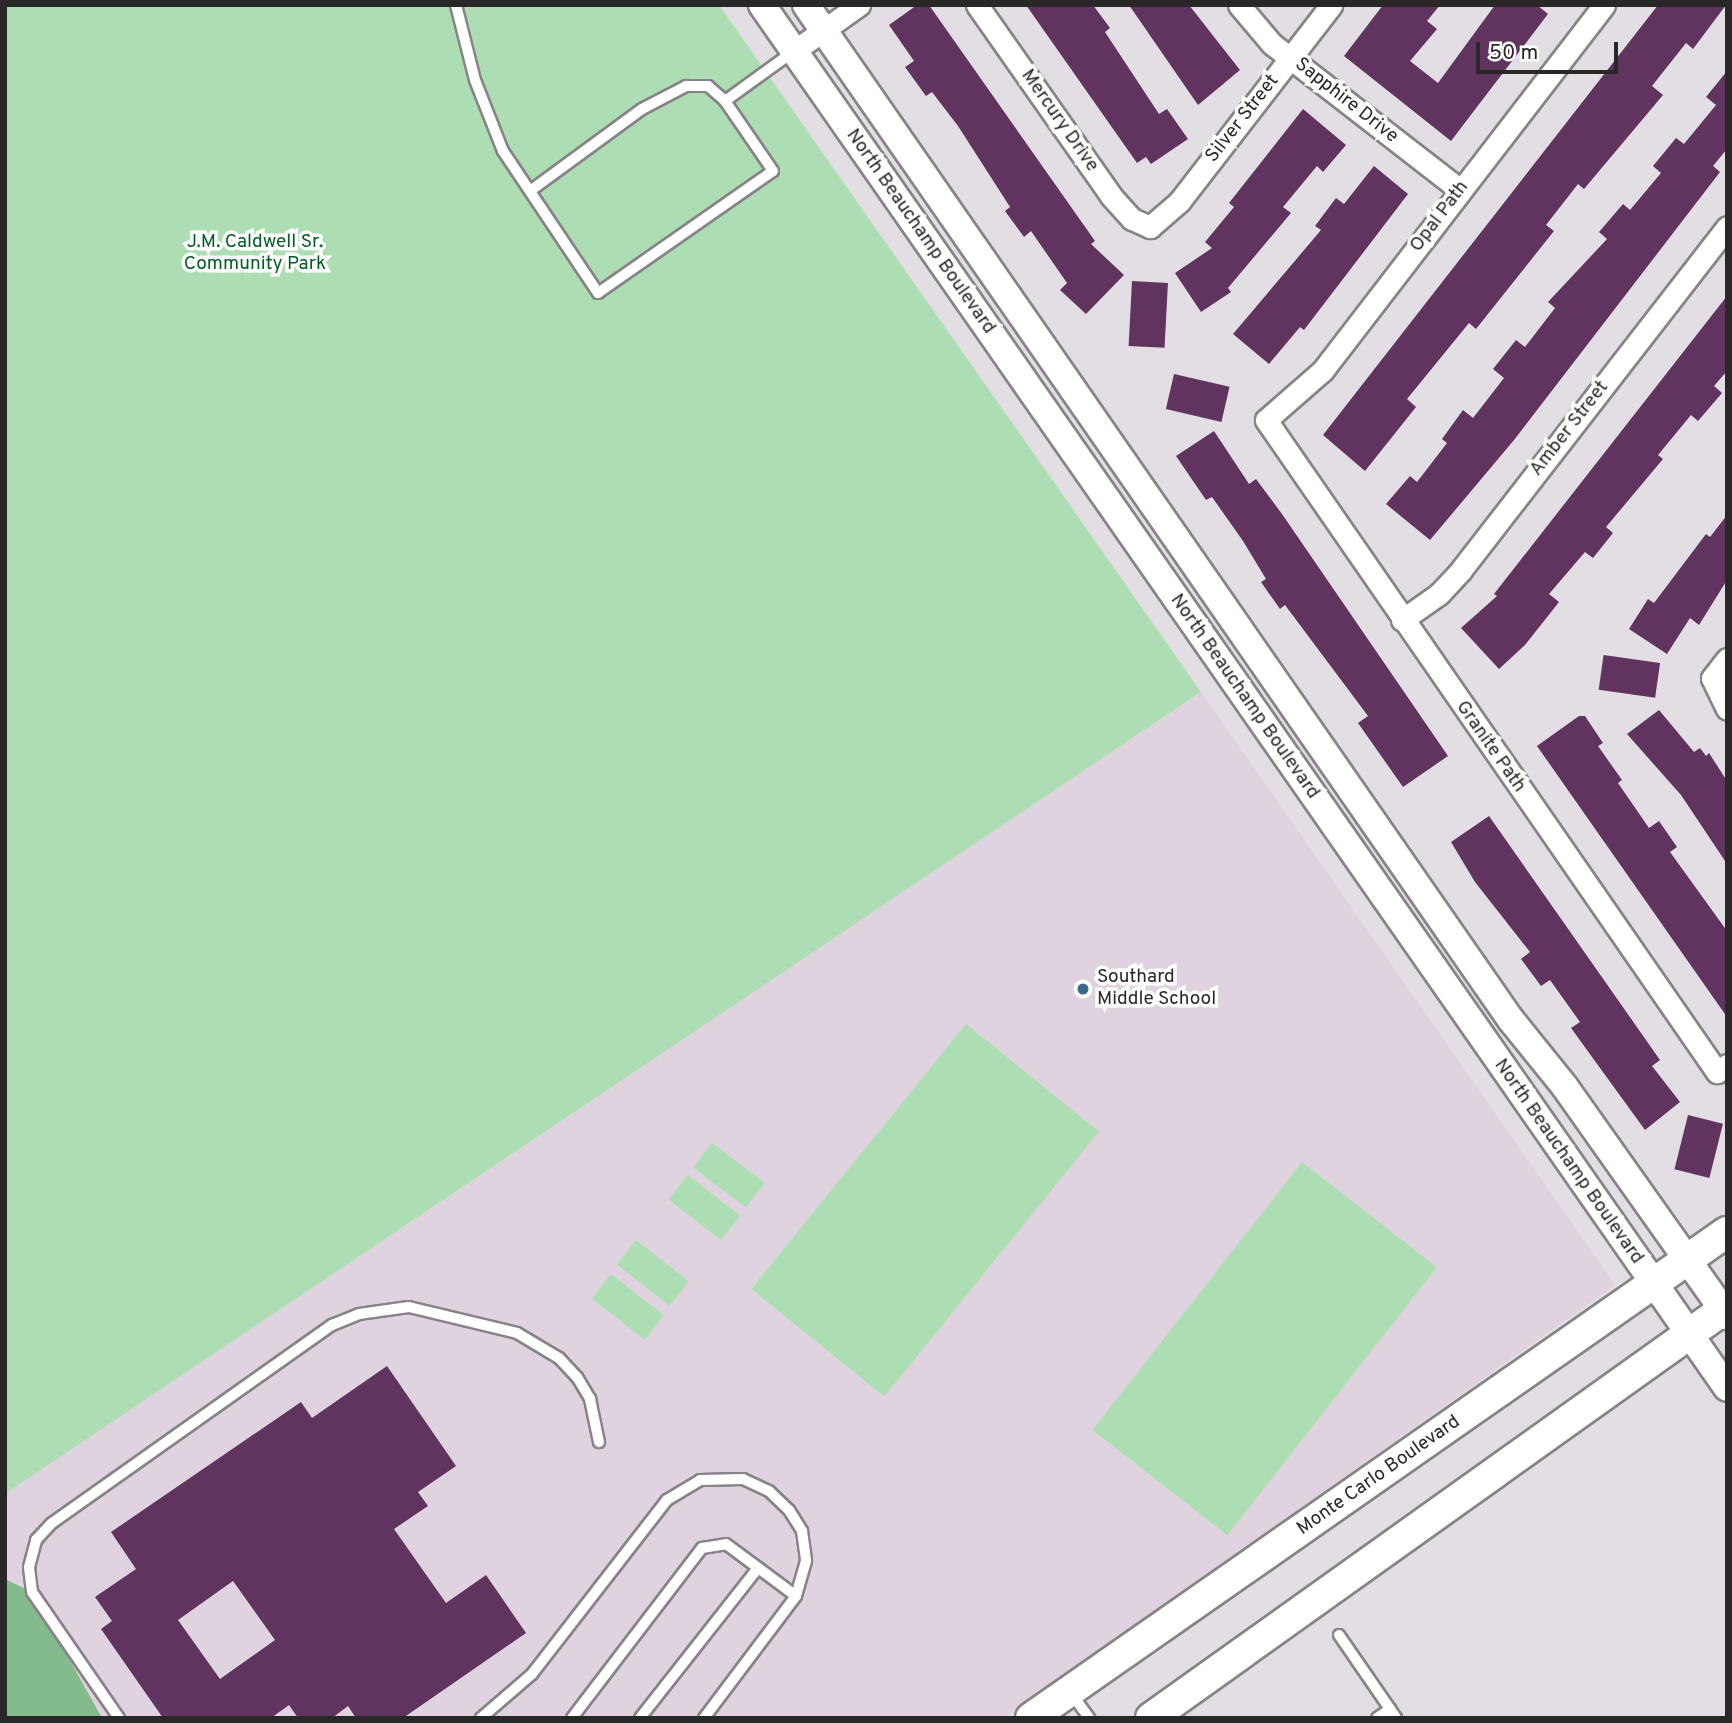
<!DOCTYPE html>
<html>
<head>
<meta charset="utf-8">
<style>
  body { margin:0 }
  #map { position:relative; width:1732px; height:1723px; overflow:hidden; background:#e3dee3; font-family:Overpass,sans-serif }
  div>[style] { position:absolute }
  .built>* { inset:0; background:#ded3de }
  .green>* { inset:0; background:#addeb3; transform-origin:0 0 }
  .forest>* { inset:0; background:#84bb8c }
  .building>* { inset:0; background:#613460; transform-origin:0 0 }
  .roads { filter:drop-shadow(2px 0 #888388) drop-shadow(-2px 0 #888388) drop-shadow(0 2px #888388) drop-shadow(0 -2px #888388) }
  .service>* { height:10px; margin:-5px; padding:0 5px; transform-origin:5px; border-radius:5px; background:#fff }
  .minor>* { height:21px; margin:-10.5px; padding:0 10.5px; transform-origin:10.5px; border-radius:10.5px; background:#fff }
  .tertiary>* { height:26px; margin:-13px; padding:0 13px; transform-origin:13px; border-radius:13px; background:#fff }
  .secondary>* { height:30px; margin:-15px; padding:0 15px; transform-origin:15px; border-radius:15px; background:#fff }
  .dots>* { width:19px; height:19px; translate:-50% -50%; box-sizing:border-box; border:4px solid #fff; border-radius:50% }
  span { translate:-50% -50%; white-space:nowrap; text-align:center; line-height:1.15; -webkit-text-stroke:7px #fff; paint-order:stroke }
  .street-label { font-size:19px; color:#292728 }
  .park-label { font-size:19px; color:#035d23 }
  .poi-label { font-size:19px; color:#292728 }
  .left { translate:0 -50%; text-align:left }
  .frame { position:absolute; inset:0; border:7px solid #292728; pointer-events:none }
  .scale { position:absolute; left:1476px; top:42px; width:142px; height:32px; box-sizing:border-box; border:4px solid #292728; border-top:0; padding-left:9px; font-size:21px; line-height:24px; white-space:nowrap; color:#292728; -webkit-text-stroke:5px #fff; paint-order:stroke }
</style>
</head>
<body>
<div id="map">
  <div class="built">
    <div style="clip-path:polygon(1201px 692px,1615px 1285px,1004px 1718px,102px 1718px,32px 1592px,5px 1579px,6px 1493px)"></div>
  </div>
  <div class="green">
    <div style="clip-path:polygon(5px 5px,719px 5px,1201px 692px,6px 1493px)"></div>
    <div style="left:966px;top:1024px;width:171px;height:341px;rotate:39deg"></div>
    <div style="left:712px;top:1143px;width:66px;height:31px;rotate:37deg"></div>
    <div style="left:1302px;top:1162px;width:171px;height:340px;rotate:38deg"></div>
    <div style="left:688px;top:1175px;width:66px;height:31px;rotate:38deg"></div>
    <div style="left:636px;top:1240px;width:67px;height:31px;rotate:38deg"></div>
    <div style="left:611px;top:1274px;width:67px;height:31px;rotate:38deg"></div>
  </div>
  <div class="forest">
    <div style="clip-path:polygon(5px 1579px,32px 1592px,102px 1718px,5px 1718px)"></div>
  </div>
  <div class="building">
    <div style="clip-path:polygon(917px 5px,929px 5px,1095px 241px,1091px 244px,1124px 275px,1086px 314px,1060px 290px,1067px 283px,1031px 231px,1024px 237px,1005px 211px,1010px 207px,958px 126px,932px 92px,926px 96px,905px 67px,914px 61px,889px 25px)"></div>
    <div style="clip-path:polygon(1026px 5px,1093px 5px,1110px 28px,1105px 32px,1159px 114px,1167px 109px,1188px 139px,1151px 164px,1146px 157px,1137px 163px)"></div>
    <div style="clip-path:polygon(1129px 5px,1189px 5px,1240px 70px,1198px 105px)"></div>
    <div style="clip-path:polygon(1383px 5px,1440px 5px,1427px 21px,1437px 29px,1410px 61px,1438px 83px,1495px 5px,1537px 5px,1548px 14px,1451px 141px,1344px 56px)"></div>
    <div style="clip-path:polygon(1658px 5px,1726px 5px,1693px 49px,1686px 43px,1652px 86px,1663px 95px,1584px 189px,1578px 184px,1546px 225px,1554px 231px,1476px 329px,1469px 323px,1407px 399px,1416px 407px,1365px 471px,1323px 435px)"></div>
    <div style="clip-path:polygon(1727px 71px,1727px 149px,1713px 166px,1720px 172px,1514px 440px,1430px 540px,1386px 504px,1410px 476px,1417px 482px,1447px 443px,1442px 439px,1463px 410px,1473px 418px,1504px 378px,1493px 369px,1516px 340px,1525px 347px,1555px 308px,1548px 302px,1607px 239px,1599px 232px,1623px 204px,1630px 210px,1661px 173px,1653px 166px,1676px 138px,1684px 144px,1716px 105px,1706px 97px)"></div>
    <div style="clip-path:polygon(1303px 109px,1346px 145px,1323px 172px,1317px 166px,1283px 207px,1291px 213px,1228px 288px,1231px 292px,1201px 312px,1175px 273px,1212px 248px,1205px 242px,1234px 207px,1229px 203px)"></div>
    <div style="clip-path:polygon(1374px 166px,1408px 194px,1304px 330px,1300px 327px,1269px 364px,1233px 334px,1321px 230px,1315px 226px,1336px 198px,1344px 204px)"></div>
    <div style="left:1132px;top:281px;width:36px;height:65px;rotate:3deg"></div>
    <div style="clip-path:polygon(1727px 296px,1727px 371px,1714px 386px,1722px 393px,1698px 421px,1691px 415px,1658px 455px,1663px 459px,1606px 527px,1613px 533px,1593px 558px,1585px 552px,1549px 594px,1559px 602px,1525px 645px,1499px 669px,1461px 628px,1497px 596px,1494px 594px)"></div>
    <div style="left:1174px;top:374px;width:57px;height:36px;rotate:13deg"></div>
    <div style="clip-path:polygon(1214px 431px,1249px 484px,1256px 479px,1282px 514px,1448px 756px,1403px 787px,1358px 723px,1368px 716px,1285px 605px,1280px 609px,1261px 582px,1266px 579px,1243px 541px,1212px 497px,1206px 500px,1176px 456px)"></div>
    <div style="clip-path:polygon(1727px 515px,1727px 580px,1699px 625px,1690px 618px,1667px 654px,1629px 629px,1648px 599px,1654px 603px,1706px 534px,1710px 537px)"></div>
    <div style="left:1660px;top:663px;width:35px;height:57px;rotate:98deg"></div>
    <div style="clip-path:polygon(1659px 710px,1694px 752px,1700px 748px,1706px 756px,1709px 753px,1727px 781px,1727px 864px,1681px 795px,1627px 734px)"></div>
    <div style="clip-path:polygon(1579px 716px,1585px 716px,1603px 743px,1598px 746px,1622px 780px,1618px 783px,1649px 828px,1659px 821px,1677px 847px,1670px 852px,1727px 931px,1727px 1017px,1537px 746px)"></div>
    <div style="clip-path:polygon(1489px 816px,1660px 1060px,1652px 1066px,1680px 1102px,1645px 1130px,1571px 1028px,1580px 1022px,1550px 980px,1541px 986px,1521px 959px,1530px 952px,1475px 882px,1451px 842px)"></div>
    <div style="left:1688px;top:1115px;width:36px;height:56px;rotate:14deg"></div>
    <div style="clip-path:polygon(evenodd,387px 1366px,456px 1466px,418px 1492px,428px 1506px,394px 1529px,446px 1603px,486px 1575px,526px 1633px,403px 1718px,356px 1718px,348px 1706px,332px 1718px,298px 1718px,289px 1705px,271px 1718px,163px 1718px,101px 1629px,112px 1621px,95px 1597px,136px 1569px,111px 1532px,301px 1402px,312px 1418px,387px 1366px,233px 1581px,275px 1640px,220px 1679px,178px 1620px,233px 1581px)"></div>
  </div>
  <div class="roads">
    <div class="service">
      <div style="left:456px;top:5px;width:77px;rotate:75.8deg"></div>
      <div style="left:475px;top:80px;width:76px;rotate:68.5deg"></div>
      <div style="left:503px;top:151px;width:171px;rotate:56.2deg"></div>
      <div style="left:598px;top:293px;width:213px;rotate:-34.9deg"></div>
      <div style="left:773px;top:171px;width:85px;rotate:-124.4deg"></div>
      <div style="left:725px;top:101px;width:85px;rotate:-35.9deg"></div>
      <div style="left:530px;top:191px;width:139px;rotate:-36.2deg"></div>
      <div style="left:642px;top:109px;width:50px;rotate:-27.6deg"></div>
      <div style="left:686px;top:86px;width:22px"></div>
      <div style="left:708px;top:86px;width:23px;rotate:41deg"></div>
      <div style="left:1339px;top:1635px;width:90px;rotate:55.4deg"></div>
      <div style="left:1071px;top:1693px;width:31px;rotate:54deg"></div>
      <div style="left:119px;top:1718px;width:153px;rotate:-124.6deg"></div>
      <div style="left:32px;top:1592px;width:25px;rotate:-97deg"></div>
      <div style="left:29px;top:1567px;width:28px;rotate:-75deg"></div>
      <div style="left:36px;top:1540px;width:23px;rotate:-47deg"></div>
      <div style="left:52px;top:1523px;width:343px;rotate:-35.3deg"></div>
      <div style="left:332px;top:1325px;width:29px;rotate:-22deg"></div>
      <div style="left:359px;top:1314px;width:50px;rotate:-8deg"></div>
      <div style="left:409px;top:1307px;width:111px;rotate:13.5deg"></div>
      <div style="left:517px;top:1333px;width:49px;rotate:30.8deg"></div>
      <div style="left:559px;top:1358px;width:26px;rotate:47deg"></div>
      <div style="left:577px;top:1377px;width:26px;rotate:59deg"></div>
      <div style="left:590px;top:1399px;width:44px;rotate:78.2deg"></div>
      <div style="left:481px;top:1718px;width:67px;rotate:-40.8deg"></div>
      <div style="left:532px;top:1674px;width:220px;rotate:-52.2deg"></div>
      <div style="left:667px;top:1500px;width:39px;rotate:-31deg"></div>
      <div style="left:700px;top:1480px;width:43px;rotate:-1.3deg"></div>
      <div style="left:743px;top:1479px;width:29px;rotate:25deg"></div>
      <div style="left:769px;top:1491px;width:28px;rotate:44deg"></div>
      <div style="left:789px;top:1510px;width:25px;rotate:58deg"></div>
      <div style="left:802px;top:1531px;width:30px;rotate:82deg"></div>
      <div style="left:806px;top:1561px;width:36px;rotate:106deg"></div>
      <div style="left:796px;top:1596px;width:153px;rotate:127deg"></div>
      <div style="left:572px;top:1718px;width:214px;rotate:-52.6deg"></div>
      <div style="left:702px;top:1548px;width:24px;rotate:-9deg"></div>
      <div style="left:726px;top:1544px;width:87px;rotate:36.6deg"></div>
      <div style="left:640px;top:1718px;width:191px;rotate:-51.8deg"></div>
      <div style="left:1377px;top:1718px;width:16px;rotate:-35deg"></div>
      <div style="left:1390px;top:1709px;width:11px;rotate:56deg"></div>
    </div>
    <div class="minor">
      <div style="left:977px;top:5px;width:233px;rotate:54.9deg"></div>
      <div style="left:1111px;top:196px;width:31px;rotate:48deg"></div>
      <div style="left:1132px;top:219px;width:20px;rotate:24deg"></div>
      <div style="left:1150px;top:227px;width:38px;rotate:-41deg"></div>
      <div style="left:1179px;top:202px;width:249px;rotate:-52.3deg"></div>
      <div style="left:1239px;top:5px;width:51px;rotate:49.8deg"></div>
      <div style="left:1272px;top:44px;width:238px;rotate:37.8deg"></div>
      <div style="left:1604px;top:5px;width:462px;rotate:127.6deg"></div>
      <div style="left:1322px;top:371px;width:74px;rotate:138.8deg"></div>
      <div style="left:1266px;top:420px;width:793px;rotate:55.33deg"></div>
      <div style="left:1717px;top:1072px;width:12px;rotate:-35deg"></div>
      <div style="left:794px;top:51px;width:80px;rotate:-35.3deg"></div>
      <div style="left:1402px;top:620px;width:45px;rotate:-35.1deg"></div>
      <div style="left:1439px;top:594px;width:33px;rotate:-47deg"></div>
      <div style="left:1461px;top:570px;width:434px;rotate:-52.2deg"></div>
      <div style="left:1727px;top:659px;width:24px;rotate:128deg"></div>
      <div style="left:1712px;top:678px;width:34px;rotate:64deg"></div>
    </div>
    <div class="tertiary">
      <div style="left:762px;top:5px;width:1686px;rotate:55.09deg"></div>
      <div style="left:806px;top:5px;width:1236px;rotate:55.22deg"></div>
      <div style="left:1511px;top:1020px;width:86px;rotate:51.1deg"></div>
      <div style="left:1565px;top:1087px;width:281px;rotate:54.7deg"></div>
    </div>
    <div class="secondary">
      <div style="left:1031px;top:1718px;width:849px;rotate:-34.93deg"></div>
      <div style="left:1151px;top:1718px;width:708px;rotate:-35.51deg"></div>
    </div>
  </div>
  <div class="dots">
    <div style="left:1083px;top:989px;background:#376c88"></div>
  </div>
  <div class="street-label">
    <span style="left:1346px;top:101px;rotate:38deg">Sapphire Drive</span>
    <span style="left:1243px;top:119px;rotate:-52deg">Silver Street</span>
    <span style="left:1059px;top:121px;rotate:55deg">Mercury Drive</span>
    <span style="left:1440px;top:217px;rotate:-53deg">Opal Path</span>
    <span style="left:920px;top:232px;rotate:55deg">North Beauchamp Boulevard</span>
    <span style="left:1570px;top:429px;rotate:-52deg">Amber Street</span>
    <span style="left:1244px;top:697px;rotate:55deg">North Beauchamp Boulevard</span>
    <span style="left:1490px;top:747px;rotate:55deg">Granite Path</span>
    <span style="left:1568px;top:1162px;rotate:55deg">North Beauchamp Boulevard</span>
    <span style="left:1379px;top:1476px;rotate:-35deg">Monte Carlo Boulevard</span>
  </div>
  <div class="park-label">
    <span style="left:255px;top:254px">J.M. Caldwell Sr.<br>Community Park</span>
  </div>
  <div class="poi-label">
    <span class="left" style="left:1097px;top:989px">Southard<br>Middle School</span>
  </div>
  <div class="frame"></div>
  <div class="scale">50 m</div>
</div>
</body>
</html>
